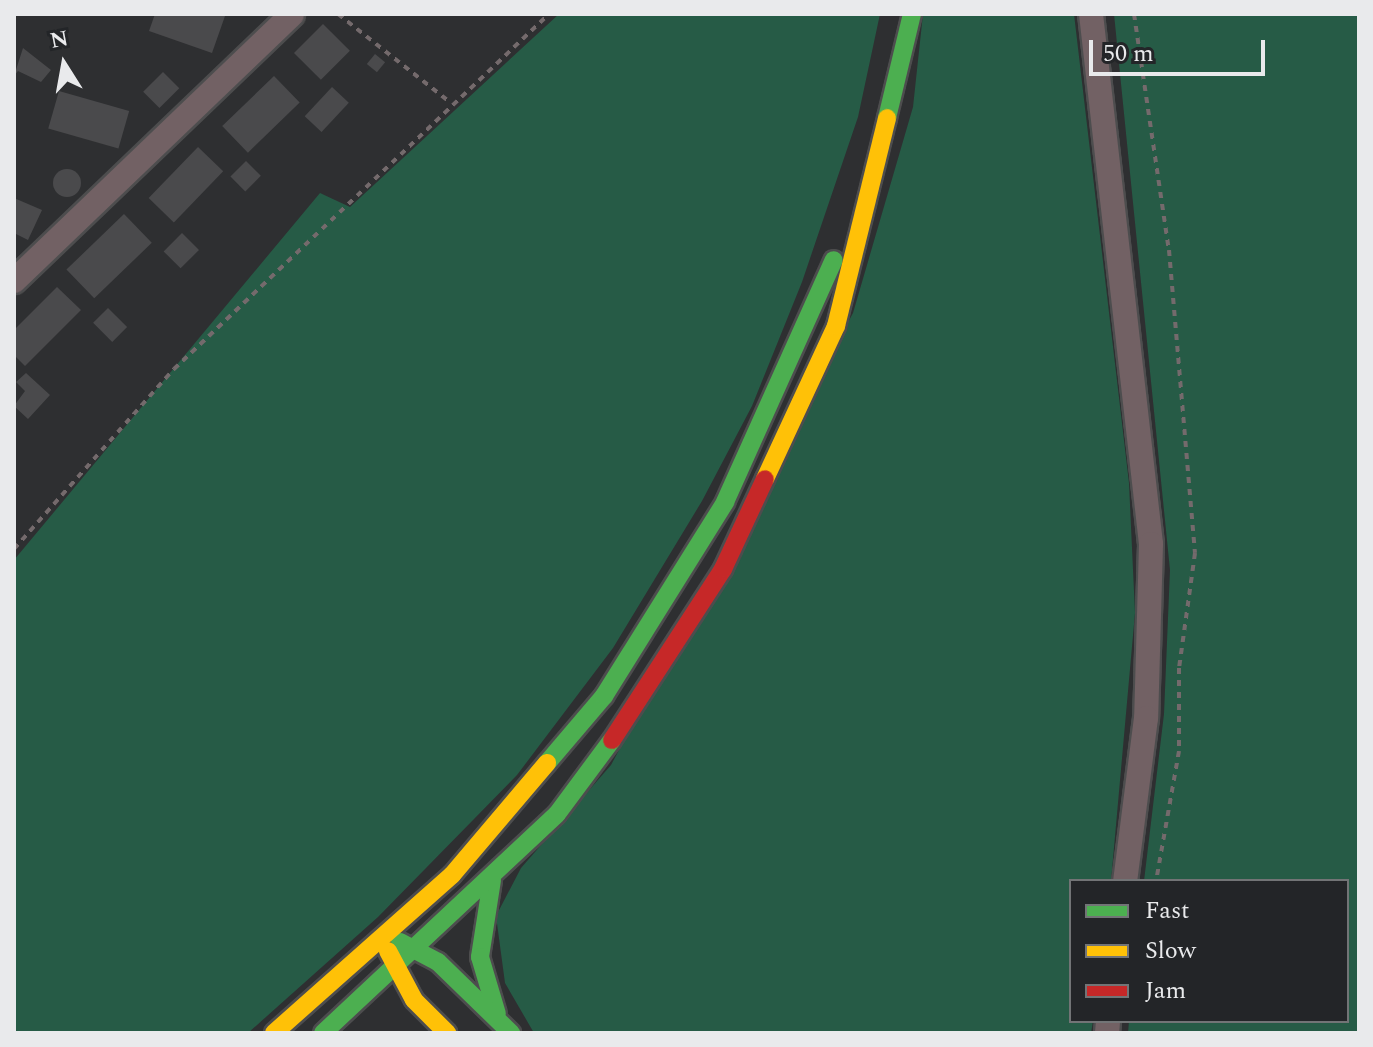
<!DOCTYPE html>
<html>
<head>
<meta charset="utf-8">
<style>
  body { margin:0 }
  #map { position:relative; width:1373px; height:1047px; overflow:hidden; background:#2e2f31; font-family:Spectral,serif }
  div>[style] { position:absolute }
  .green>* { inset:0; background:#265b46 }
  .building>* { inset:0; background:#4a4a4c; transform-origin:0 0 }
  .round { border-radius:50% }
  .path>* { height:4px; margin-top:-2px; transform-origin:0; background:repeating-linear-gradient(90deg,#746a6c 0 6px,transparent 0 12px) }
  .roads { filter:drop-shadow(2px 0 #4d4d4e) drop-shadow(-2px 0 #4d4d4e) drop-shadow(0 2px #4d4d4e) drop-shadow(0 -2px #4d4d4e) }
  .street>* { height:24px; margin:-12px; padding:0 12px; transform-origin:12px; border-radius:12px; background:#726164 }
  .fast>* { height:18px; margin:-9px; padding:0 9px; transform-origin:9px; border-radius:9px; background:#4caf50 }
  .slow>* { height:18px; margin:-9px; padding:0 9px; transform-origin:9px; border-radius:9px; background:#ffc107 }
  .jam>* { height:18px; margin:-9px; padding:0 9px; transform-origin:9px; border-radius:9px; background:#c62828 }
  span { translate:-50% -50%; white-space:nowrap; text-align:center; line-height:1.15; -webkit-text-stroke:7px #232528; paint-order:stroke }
  .frame { position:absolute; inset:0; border:16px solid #e9eaec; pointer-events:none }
  .legend { position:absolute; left:1069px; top:879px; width:280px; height:144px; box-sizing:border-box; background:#232528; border:2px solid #727476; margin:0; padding:10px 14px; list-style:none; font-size:24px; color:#e9eaec }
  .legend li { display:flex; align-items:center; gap:16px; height:40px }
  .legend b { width:40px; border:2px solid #727476 }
  .north { position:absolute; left:24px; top:24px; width:80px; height:80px; -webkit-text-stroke:6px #232528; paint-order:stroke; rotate:349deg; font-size:22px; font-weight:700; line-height:32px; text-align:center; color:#e9eaec }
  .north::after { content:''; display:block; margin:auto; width:28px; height:36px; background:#e9eaec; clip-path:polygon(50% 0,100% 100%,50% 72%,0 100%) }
  .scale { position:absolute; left:1089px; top:40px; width:176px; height:36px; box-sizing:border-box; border:4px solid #e9eaec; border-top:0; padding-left:10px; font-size:24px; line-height:28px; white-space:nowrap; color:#e9eaec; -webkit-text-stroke:6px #232528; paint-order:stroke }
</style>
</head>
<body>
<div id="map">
  <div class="green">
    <div style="clip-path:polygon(559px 14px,880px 14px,858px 117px,802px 282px,752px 406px,702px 501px,613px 648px,517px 775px,378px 917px,248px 1033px,14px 1033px,14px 560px,320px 193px,350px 207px)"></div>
    <div style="clip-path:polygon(923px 14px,1074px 14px,1129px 483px,1135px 613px,1111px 881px,1071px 881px,1071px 1021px,1093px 1021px,1091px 1033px,534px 1033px,505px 983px,496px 916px,521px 868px,611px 765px,853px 313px,913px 107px)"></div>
    <div style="clip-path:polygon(1114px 14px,1359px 14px,1359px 1033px,1128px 1033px,1129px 1021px,1347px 1021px,1347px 881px,1144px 881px,1164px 714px,1170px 570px)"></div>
  </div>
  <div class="building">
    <div style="clip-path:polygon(155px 14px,219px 14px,225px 16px,212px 53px,149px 31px)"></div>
    <div style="left:323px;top:24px;width:38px;height:41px;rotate:45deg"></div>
    <div style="clip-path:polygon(23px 48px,51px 70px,41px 82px,18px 71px,14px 76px)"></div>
    <div style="left:375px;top:54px;width:13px;height:13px;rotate:39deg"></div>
    <div style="left:163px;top:72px;width:23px;height:28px;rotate:45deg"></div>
    <div style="left:274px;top:76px;width:37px;height:72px;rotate:46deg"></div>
    <div style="left:332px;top:87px;width:23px;height:40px;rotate:43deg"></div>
    <div style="left:59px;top:91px;width:73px;height:39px;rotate:16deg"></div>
    <div style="left:198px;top:147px;width:35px;height:71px;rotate:44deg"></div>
    <div style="left:246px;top:161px;width:21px;height:22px;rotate:45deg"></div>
    <div class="round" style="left:53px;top:169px;width:28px;height:28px"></div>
    <div style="clip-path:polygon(14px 198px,42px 210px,28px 240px,14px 233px)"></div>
    <div style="left:124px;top:214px;width:40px;height:80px;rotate:46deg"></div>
    <div style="left:182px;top:233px;width:24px;height:26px;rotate:45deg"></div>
    <div style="clip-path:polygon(57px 287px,81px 310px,25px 366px,14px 355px,14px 330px)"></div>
    <div style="left:108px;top:308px;width:27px;height:21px;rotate:45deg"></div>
    <div style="clip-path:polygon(26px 373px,50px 395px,28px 419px,14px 406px,25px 391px,16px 382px)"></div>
  </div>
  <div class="path">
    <div style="left:338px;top:14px;width:142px;rotate:38.2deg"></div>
    <div style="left:1134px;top:14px;width:239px;rotate:81.6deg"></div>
    <div style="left:1169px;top:250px;width:304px;rotate:85.1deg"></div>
    <div style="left:1195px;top:553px;width:116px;rotate:97.9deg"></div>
    <div style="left:1179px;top:668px;width:83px;rotate:90deg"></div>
    <div style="left:1179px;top:751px;width:132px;rotate:100deg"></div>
    <div style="left:14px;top:549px;width:241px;rotate:-48.4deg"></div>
    <div style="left:174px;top:369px;width:516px;rotate:-43.43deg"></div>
  </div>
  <div class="roads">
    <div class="street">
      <div style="left:1091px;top:14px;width:533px;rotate:83.54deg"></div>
      <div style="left:1151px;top:544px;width:174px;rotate:91.6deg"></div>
      <div style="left:1146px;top:718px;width:164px;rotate:97.3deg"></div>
      <div style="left:14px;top:281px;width:385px;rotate:-43.8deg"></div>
      <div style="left:1107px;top:1033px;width:12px;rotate:-85deg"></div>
    </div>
    <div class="fast">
      <div style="left:887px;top:118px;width:107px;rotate:-76.5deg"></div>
      <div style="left:547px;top:763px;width:88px;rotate:-49.6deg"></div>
      <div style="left:604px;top:696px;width:229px;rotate:-58deg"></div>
      <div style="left:725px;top:502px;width:265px;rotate:-65.8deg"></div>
      <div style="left:492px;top:880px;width:78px;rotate:98.9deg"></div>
      <div style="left:480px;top:957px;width:59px;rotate:73.4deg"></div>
      <div style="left:400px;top:942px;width:43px;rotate:27.8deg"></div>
      <div style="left:438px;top:962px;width:102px;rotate:44.2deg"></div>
      <div style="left:323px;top:1033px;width:320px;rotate:-43.1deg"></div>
      <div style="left:557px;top:814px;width:92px;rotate:-53.4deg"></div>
    </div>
    <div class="slow">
      <div style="left:765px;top:479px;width:169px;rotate:-65.1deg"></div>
      <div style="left:836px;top:326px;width:214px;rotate:-76.2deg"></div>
      <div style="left:388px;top:951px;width:55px;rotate:62deg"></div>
      <div style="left:414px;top:1000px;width:47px;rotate:45deg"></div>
      <div style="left:274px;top:1033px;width:238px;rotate:-41.6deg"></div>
      <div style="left:452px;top:875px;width:147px;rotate:-49.7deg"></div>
    </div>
    <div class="jam">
      <div style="left:612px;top:740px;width:204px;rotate:-57deg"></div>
      <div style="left:723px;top:569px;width:99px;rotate:-65deg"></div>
    </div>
  </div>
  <div class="frame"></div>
  <ul class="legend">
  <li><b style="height:10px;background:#4caf50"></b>Fast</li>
  <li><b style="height:10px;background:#ffc107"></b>Slow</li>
  <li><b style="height:10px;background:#c62828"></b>Jam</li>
  </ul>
  <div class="north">N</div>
  <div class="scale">50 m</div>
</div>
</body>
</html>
